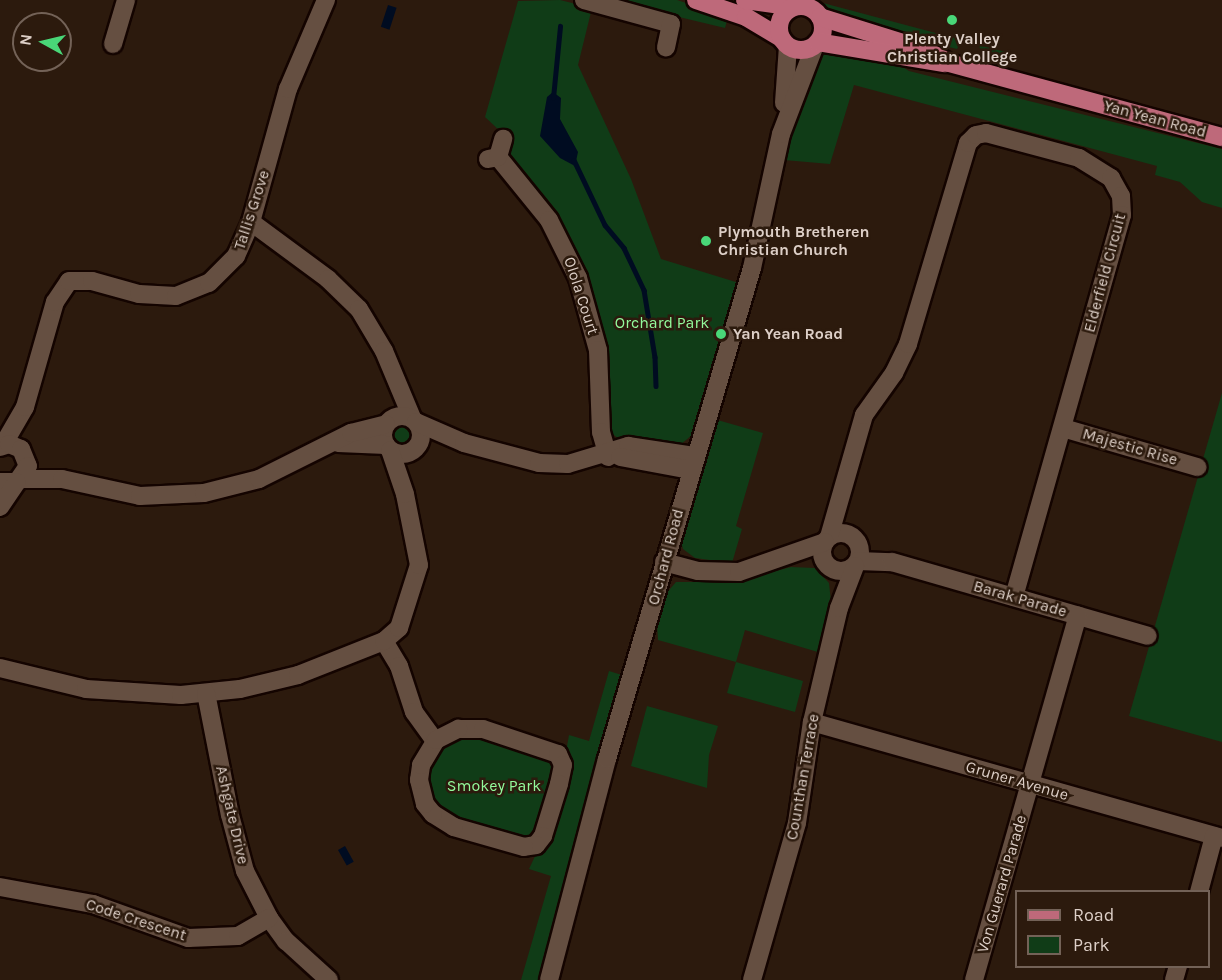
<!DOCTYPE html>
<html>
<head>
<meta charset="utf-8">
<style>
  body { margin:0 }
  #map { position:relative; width:1222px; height:980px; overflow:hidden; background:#2c1a0d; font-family:Karla,sans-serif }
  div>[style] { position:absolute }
  .green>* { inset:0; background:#103c17 }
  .round { border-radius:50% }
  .water>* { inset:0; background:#000c21; transform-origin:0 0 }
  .stream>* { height:4.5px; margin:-2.25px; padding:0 2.25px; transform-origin:2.25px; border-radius:2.25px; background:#000c21 }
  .roads { filter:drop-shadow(2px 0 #140400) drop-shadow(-2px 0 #140400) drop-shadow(0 2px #140400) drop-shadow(0 -2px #140400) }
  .minor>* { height:18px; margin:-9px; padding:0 9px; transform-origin:9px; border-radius:9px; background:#654f41 }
  .minor>.ring { margin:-9px; padding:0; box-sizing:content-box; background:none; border:18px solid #654f41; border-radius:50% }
  .major>* { height:18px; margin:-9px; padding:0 9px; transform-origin:9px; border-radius:9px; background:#be697a }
  .major>.ring { margin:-9px; padding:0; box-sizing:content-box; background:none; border:18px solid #be697a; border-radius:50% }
  .dots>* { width:16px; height:16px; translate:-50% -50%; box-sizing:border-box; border:3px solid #2c1a0d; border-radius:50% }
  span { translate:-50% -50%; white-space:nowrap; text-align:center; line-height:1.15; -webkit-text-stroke:5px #2c1a0d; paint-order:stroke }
  .poi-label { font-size:16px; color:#ddcfc7; font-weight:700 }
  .left { translate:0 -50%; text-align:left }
  .street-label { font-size:16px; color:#ddcfc7 }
  .park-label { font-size:16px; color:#93fa9c }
  .legend { position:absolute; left:1015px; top:890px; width:195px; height:78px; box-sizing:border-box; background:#2c1a0d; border:2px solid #736257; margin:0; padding:8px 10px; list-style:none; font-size:18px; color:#ddcfc7 }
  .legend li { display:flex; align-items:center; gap:12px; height:30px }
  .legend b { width:30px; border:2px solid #736257 }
  .north { position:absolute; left:12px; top:12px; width:60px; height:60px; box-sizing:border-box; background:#2c1a0d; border:2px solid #736257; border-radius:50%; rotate:278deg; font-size:16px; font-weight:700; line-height:24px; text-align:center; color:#ddcfc7 }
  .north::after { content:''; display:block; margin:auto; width:21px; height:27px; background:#49d778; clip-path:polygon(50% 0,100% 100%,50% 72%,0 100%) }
</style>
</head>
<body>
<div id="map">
  <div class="green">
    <div style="clip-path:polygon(560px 0,592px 8px,578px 65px,631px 179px,661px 259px,739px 283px,692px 435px,680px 445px,619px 439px,610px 432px,604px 349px,511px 162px,509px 132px,500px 131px,485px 117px,518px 1px)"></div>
    <div style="clip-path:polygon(608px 0,677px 0,728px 17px,725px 28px)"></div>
    <div style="clip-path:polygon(823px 3px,962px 40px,957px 49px,895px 34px,828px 12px)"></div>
    <div style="clip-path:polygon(978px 45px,1006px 52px,1004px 62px,984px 54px)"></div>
    <div style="clip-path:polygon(828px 52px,895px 62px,909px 71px,1222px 149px,1222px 208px,1202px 202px,1180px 182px,1155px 175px,1157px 166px,854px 85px,830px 164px,784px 160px,815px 61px)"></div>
    <div style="clip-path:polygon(1222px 393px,1222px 742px,1129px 716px)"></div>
    <div style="clip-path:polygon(714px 419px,763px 433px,736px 526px,742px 529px,732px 563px,695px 558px,683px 549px,680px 538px)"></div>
    <div class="round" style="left:394px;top:427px;width:16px;height:16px"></div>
    <div style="clip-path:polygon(791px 567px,815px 568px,829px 583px,831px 602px,821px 653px,745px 630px,736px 662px,803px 681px,795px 712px,727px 693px,736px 662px,658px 640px,657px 623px,664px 596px,676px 582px,730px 582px)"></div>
    <div style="clip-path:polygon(609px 671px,625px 676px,539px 980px,521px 980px,551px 876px,529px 869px,536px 854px,550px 840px,569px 735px,589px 741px)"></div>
    <div style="clip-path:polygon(647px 706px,718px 726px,709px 755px,707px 788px,631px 766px)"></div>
    <div style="clip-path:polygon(472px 734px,547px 755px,555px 765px,537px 834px,529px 839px,464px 824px,434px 806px,426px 783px,432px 757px,449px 739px)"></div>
  </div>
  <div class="water">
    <div style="left:388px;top:5px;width:9px;height:23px;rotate:18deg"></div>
    <div style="clip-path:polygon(553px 92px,561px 98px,560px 119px,578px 152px,575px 166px,560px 158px,540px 136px,547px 97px)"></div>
    <div style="left:345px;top:846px;width:18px;height:8px;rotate:61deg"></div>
  </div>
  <div class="stream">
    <div style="left:553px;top:98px;width:72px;rotate:-84.4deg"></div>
    <div style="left:574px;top:160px;width:72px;rotate:64.5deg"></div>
    <div style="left:605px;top:225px;width:30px;rotate:50deg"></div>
    <div style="left:624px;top:248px;width:47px;rotate:64.5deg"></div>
    <div style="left:644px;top:290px;width:68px;rotate:80.7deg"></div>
    <div style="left:655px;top:357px;width:29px;rotate:88deg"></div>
  </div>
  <div class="roads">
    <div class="minor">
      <div style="left:584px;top:0;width:90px;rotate:15.4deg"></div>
      <div style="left:671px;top:24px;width:24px;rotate:102deg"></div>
      <div style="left:113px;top:44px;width:46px;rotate:-73.5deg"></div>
      <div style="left:784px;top:103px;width:57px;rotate:-86deg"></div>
      <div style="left:498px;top:157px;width:81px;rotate:51deg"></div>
      <div style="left:549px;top:220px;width:65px;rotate:63.4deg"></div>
      <div style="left:578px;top:278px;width:75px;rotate:74.5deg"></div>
      <div style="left:598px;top:350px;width:82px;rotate:87.9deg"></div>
      <div style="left:601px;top:432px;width:26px;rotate:74deg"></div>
      <div style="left:488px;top:159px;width:10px;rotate:-11deg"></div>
      <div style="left:498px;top:157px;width:19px;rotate:-74deg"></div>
      <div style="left:251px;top:222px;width:96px;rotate:36.5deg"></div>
      <div style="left:328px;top:279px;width:43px;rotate:44.1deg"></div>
      <div style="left:359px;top:309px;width:49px;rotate:59.2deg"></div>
      <div style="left:384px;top:351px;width:73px;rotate:67.3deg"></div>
      <div class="ring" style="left:383px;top:416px;width:20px;height:20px"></div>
      <div style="left:416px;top:422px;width:52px;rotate:23.6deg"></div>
      <div style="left:464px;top:443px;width:78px;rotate:14.9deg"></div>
      <div style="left:539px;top:463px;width:29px;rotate:2deg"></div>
      <div style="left:568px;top:464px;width:63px;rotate:-16.7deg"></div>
      <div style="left:628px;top:446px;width:67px;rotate:8.6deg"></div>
      <div style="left:1063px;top:428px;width:140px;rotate:16.2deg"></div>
      <div style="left:338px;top:443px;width:48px;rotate:2.4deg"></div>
      <div style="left:3px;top:445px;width:44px;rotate:-59.9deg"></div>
      <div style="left:25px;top:407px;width:109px;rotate:-74.1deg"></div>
      <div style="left:55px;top:302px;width:25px;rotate:-56deg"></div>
      <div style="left:69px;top:281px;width:23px"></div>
      <div style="left:92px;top:281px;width:49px;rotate:15.5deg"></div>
      <div style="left:139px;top:294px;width:37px;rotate:3deg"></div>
      <div style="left:176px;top:296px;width:35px;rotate:-22deg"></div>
      <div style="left:209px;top:283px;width:38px;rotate:-45deg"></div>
      <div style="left:236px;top:256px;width:37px;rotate:-66deg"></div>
      <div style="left:251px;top:222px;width:138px;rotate:-74.5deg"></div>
      <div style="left:288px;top:89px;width:97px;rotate:-66.9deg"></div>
      <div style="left:0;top:447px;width:9px;rotate:-18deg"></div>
      <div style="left:9px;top:444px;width:13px;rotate:23deg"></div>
      <div style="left:21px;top:449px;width:18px;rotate:68deg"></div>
      <div style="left:28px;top:466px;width:19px;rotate:125deg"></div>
      <div style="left:17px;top:482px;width:17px;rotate:180deg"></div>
      <div style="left:620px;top:457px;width:71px;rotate:10.5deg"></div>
      <div style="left:21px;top:479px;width:41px"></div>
      <div style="left:62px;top:479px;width:80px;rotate:12.3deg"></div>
      <div style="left:140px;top:496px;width:64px;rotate:-2.7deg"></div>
      <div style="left:204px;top:493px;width:57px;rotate:-14.3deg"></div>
      <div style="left:259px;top:479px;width:103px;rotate:-26.6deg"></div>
      <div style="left:351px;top:433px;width:36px;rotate:-14deg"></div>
      <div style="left:0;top:507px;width:30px;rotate:-56deg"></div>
      <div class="ring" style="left:822px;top:533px;width:20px;height:20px"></div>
      <div style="left:829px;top:537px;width:127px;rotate:-74deg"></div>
      <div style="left:864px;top:415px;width:52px;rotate:-54.5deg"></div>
      <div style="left:894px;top:373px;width:32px;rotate:-64deg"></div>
      <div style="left:908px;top:344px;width:210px;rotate:-73.4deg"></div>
      <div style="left:968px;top:143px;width:11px;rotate:-45deg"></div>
      <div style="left:976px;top:135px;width:10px;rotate:-11deg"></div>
      <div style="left:986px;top:133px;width:96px;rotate:15deg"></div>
      <div style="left:1079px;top:158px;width:38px;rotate:32deg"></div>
      <div style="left:1111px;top:178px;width:21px;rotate:61deg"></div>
      <div style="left:1121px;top:196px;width:19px;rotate:87deg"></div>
      <div style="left:1122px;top:215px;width:397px;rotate:105.8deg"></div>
      <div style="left:858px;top:561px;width:34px;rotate:2deg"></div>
      <div style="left:892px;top:562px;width:266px;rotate:16.1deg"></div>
      <div style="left:664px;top:562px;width:35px;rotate:15deg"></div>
      <div style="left:698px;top:571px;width:41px;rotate:1.4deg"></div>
      <div style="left:739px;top:572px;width:91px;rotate:-19.2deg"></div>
      <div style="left:384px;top:641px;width:29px;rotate:59deg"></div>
      <div style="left:399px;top:666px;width:48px;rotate:71.9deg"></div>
      <div style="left:414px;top:712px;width:36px;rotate:54deg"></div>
      <div style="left:0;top:668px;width:89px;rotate:13.7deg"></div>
      <div style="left:86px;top:689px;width:95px;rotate:3.6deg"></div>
      <div style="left:181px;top:695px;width:59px;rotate:-5.8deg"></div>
      <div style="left:240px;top:689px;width:60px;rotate:-13.6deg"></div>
      <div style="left:298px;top:675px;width:92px;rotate:-21.6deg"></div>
      <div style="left:384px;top:641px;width:20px;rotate:-41deg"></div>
      <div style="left:399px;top:628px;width:66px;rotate:-72.4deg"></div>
      <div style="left:419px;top:565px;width:72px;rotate:-101.2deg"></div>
      <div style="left:405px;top:494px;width:46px;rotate:-108.8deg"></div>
      <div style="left:206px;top:693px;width:124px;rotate:78.9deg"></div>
      <div style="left:230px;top:815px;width:58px;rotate:75deg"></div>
      <div style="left:245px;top:871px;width:53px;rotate:62.9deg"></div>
      <div style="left:269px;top:918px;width:29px;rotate:54deg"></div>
      <div style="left:286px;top:941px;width:58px;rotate:42.2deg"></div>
      <div style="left:812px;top:722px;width:426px;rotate:15.8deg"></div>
      <div style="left:458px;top:729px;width:25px"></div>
      <div style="left:483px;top:729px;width:79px;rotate:18.4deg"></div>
      <div style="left:558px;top:754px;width:12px;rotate:66deg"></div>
      <div style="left:563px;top:765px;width:19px;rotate:102deg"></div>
      <div style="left:559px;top:784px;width:54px;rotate:107.1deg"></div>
      <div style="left:543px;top:836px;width:11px;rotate:128deg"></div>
      <div style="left:536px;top:845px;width:12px;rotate:171deg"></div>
      <div style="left:524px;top:847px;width:73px;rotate:-164.1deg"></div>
      <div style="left:454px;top:827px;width:25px;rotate:-148deg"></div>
      <div style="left:433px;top:814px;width:13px;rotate:-129deg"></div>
      <div style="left:425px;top:804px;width:25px;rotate:-104deg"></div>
      <div style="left:419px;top:780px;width:15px;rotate:-82deg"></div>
      <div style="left:421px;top:765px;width:29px;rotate:-59deg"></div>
      <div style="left:436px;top:740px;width:25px;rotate:-27deg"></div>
      <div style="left:0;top:887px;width:95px;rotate:10.4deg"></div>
      <div style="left:93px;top:904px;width:101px;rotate:19.7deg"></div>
      <div style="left:188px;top:938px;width:50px;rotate:-2.3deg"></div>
      <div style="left:238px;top:936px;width:36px;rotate:-30deg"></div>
      <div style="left:1199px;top:892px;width:58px;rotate:-75deg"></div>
      <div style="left:549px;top:980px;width:228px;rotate:-75.3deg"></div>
      <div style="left:607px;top:759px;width:512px;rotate:-73.55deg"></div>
      <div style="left:752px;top:268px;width:137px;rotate:-77.8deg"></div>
      <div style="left:781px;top:134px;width:95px;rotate:-69.1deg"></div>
      <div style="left:752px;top:980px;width:163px;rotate:-74deg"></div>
      <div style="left:797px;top:823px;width:102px;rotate:-81.6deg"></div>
      <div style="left:812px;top:722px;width:117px;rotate:-76.7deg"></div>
      <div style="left:839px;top:608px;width:45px;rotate:-69.1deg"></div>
      <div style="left:974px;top:980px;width:379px;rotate:-74.1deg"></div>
      <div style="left:1174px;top:980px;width:15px;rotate:-74deg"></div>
    </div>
    <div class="major">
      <div style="left:696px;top:0;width:53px;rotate:18.8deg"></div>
      <div style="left:746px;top:17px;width:41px;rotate:31deg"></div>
      <div style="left:745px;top:0;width:49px;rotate:8.1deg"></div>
      <div class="ring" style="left:779px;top:6px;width:26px;height:26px"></div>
      <div style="left:820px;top:17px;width:110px;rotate:17.4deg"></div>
      <div style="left:925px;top:50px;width:27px;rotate:28deg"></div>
      <div style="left:949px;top:63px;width:283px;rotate:15.2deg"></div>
      <div style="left:818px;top:42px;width:128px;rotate:9.5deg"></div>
    </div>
  </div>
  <div class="dots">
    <div style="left:952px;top:20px;background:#49d778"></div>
    <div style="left:706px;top:241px;background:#49d778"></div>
    <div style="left:721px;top:334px;background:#49d778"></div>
  </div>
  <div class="poi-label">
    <span style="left:952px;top:48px">Plenty Valley<br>Christian College</span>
    <span class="left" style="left:718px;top:241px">Plymouth Bretheren<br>Christian Church</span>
    <span class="left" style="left:733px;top:334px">Yan Yean Road</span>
  </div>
  <div class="street-label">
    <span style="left:1155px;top:119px;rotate:15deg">Yan Yean Road</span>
    <span style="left:252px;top:210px;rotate:-72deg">Tallis Grove</span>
    <span style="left:1105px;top:273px;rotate:-75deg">Elderfield Circuit</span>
    <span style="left:581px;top:296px;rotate:72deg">Olola Court</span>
    <span style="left:1130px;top:447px;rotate:16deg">Majestic Rise</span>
    <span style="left:666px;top:557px;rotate:-75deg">Orchard Road</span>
    <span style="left:1020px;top:599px;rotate:16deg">Barak Parade</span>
    <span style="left:803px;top:777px;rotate:-80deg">Counthan Terrace</span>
    <span style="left:1017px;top:781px;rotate:16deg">Gruner Avenue</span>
    <span style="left:232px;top:815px;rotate:77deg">Ashgate Drive</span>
    <span style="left:1002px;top:884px;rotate:-74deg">Von Guerard Parade</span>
    <span style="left:136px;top:920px;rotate:18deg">Code Crescent</span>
  </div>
  <div class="park-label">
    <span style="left:662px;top:323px">Orchard Park</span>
    <span style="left:494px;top:786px">Smokey Park</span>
  </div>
  <ul class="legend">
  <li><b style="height:8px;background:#be697a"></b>Road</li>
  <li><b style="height:16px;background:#103c17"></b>Park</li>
  </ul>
  <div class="north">N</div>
</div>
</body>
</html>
